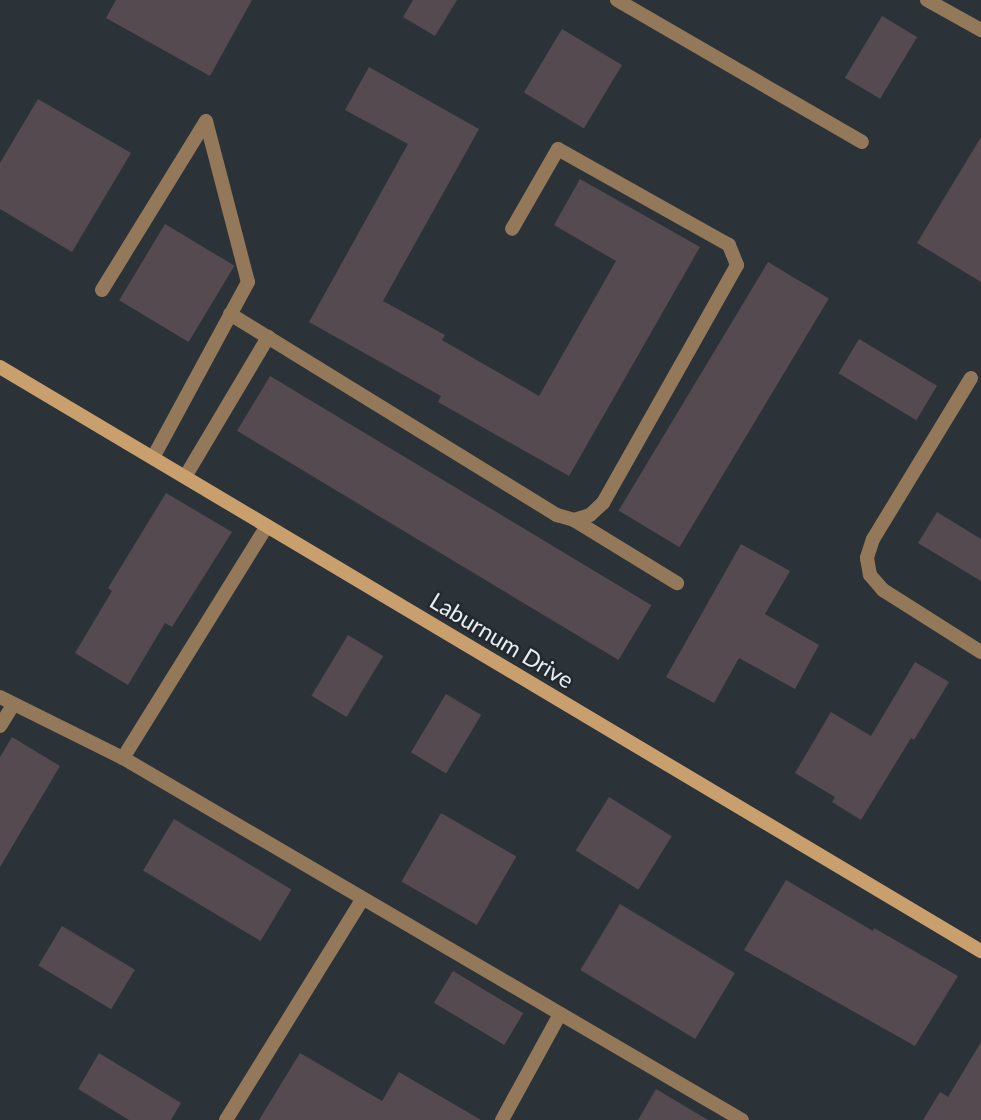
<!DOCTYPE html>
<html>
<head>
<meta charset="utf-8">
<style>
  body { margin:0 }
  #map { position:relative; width:981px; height:1120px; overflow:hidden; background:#2b3339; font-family:Lato,sans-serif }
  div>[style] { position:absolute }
  .building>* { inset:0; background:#544a4f; transform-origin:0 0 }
  .street>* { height:14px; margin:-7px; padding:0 7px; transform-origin:7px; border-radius:7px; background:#937959 }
  .secondary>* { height:14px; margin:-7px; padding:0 7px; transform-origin:7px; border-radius:7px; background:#c9a06d }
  span { translate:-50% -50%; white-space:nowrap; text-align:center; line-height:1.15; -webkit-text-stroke:5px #22292f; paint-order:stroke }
  .street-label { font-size:23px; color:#e8edf1 }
</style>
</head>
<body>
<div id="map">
  <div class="building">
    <div style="clip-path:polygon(116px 0,252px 0,210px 76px,106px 18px)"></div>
    <div style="clip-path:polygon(413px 0,457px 0,435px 36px,403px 17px)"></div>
    <div style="left:882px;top:16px;width:41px;height:72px;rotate:31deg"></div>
    <div style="left:562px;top:29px;width:70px;height:74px;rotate:31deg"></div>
    <div style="clip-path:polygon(369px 67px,479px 129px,383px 301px,445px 335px,442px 340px,539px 396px,616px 261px,554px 225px,580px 179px,700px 247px,569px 476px,438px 402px,441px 396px,309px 322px,408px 144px,345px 110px)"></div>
    <div style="clip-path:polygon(38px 99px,131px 153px,72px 252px,0 209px,0 163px)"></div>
    <div style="clip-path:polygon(981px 137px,981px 282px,917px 243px)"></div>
    <div style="left:165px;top:224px;width:81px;height:89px;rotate:31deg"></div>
    <div style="left:768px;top:262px;width:71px;height:290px;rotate:31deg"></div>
    <div style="left:859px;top:339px;width:91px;height:40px;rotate:31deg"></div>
    <div style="left:270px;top:376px;width:445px;height:64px;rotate:31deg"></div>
    <div style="clip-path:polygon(166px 493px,232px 532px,172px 627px,165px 623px,128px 685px,75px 653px,112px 591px,108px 588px)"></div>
    <div style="clip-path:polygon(937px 512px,981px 539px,981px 581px,918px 543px)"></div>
    <div style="clip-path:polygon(741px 544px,790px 571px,765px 614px,819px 645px,795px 689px,739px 658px,714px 703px,666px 677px)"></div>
    <div style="left:348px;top:635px;width:41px;height:71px;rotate:31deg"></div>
    <div style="clip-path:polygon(915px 662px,949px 682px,914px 740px,911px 738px,861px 820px,832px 802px,835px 797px,795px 773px,831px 712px,871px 736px)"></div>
    <div style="left:446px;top:694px;width:41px;height:68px;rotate:31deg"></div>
    <div style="clip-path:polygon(12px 737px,60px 766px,0 867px,0 757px)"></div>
    <div style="left:609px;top:797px;width:74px;height:63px;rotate:32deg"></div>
    <div style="left:441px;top:813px;width:87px;height:79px;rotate:30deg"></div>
    <div style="left:174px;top:819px;width:137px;height:60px;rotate:31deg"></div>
    <div style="clip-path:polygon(786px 880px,873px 931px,874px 928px,958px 976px,915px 1046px,744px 950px)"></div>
    <div style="left:620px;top:904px;width:134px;height:77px;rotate:31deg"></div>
    <div style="left:62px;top:926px;width:85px;height:46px;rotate:31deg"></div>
    <div style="left:453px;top:971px;width:82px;height:37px;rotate:31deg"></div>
    <div style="clip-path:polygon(981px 1042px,981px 1120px,923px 1120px,940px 1092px,948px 1097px)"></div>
    <div style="clip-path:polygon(99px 1053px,181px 1103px,171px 1120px,129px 1120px,78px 1089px)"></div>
    <div style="clip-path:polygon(300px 1053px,382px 1101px,399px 1072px,481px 1120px,259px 1120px)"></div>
    <div style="clip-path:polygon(656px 1089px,708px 1120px,638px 1120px)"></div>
  </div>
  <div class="street">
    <div style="left:617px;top:0;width:283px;rotate:30.1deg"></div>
    <div style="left:927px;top:0;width:62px;rotate:29.1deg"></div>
    <div style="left:102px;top:290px;width:198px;rotate:-58.4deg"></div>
    <div style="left:206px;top:121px;width:166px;rotate:75.4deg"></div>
    <div style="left:248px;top:282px;width:200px;rotate:118.4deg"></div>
    <div style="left:230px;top:314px;width:384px;rotate:31.6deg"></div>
    <div style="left:557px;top:515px;width:18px;rotate:16deg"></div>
    <div style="left:574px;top:520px;width:17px;rotate:-17deg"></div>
    <div style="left:590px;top:515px;width:18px;rotate:-43deg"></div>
    <div style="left:603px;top:503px;width:273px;rotate:-60.6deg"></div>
    <div style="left:737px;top:265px;width:22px;rotate:-112deg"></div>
    <div style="left:729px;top:245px;width:196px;rotate:-150.7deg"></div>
    <div style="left:558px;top:149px;width:92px;rotate:119.9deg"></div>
    <div style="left:971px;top:378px;width:188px;rotate:121.3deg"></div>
    <div style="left:873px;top:539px;width:20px;rotate:108deg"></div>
    <div style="left:867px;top:558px;width:17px;rotate:80deg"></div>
    <div style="left:870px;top:575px;width:20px;rotate:49deg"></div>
    <div style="left:883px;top:590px;width:116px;rotate:32.3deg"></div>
    <div style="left:185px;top:477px;width:163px;rotate:-59.3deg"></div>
    <div style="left:574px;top:520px;width:121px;rotate:31.5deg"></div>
    <div style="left:0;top:697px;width:137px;rotate:26.4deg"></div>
    <div style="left:123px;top:758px;width:717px;rotate:30.32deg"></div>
    <div style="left:0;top:726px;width:25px;rotate:-58deg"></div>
    <div style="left:123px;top:758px;width:273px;rotate:-58.2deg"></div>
    <div style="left:226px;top:1120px;width:259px;rotate:-58.3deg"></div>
    <div style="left:502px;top:1120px;width:121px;rotate:-61.3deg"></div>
  </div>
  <div class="secondary">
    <div style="left:0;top:367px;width:1142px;rotate:30.77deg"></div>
  </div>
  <div class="street-label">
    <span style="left:502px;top:640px;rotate:31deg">Laburnum Drive</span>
  </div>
</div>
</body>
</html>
